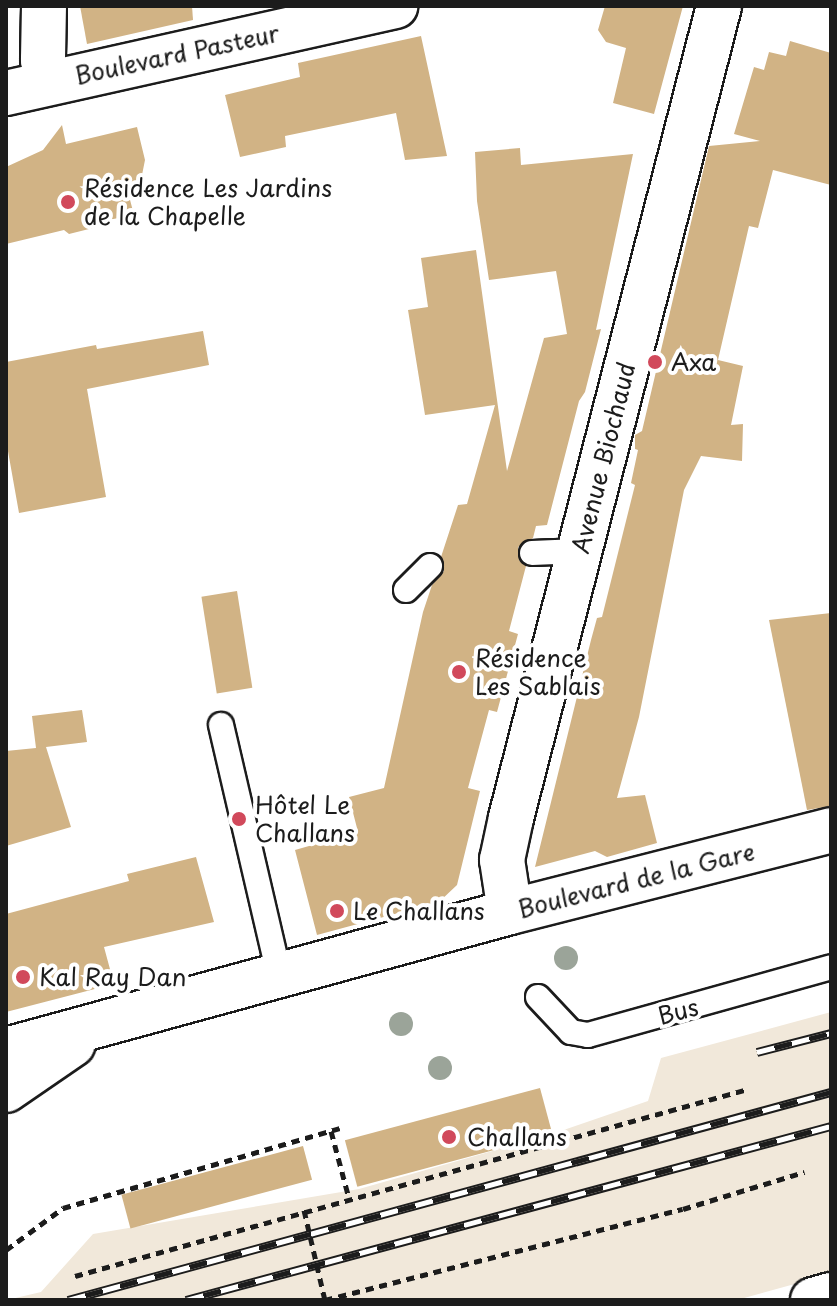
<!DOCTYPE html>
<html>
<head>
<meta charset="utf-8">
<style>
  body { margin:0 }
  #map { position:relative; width:837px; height:1306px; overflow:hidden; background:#fff; font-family:"Playpen Sans",sans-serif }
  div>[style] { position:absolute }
  .built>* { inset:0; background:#f1e8da }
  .building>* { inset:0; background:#d1b385; transform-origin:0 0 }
  .path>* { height:5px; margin-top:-2.5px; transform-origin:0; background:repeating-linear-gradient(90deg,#1c1c1c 0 8px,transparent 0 14px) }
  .roads { filter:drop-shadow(2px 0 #1c1c1c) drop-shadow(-2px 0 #1c1c1c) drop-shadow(0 2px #1c1c1c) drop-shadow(0 -2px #1c1c1c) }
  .lane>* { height:24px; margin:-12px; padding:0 12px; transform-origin:12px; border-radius:12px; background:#fff }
  .street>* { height:44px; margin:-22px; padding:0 22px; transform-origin:22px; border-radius:22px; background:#fff }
  .secondary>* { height:44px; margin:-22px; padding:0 22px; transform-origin:22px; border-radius:22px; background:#fff }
  .rail>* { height:9px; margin-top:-4.5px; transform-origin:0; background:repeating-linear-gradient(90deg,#fff 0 18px,#1c1c1c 0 36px); box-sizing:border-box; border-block:2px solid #1c1c1c }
  .trees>* { width:24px; height:24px; margin:-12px; border-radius:50%; background:#9ba499 }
  .dots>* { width:22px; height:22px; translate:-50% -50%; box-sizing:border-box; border:4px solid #fff; border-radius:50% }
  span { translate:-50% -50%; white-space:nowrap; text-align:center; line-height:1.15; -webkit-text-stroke:8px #fff; paint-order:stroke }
  .street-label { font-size:24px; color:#1c1c1c }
  .poi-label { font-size:24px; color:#1c1c1c }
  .left { translate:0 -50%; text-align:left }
  .frame { position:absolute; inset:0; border:8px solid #1c1c1c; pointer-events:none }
</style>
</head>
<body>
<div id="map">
  <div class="built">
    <div style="clip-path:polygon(831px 1012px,831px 1274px,737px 1300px,7px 1300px,41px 1292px,93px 1234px,359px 1189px,552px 1134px,648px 1101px,661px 1058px)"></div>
  </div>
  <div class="building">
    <div style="clip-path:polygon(80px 6px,192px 6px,193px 20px,87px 44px)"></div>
    <div style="clip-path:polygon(605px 6px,683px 6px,654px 114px,613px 103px,626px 48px,606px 42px,598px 30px)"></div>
    <div style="clip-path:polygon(421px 36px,447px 156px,405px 160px,396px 113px,285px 136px,286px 147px,240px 157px,225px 95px,300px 77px,298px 63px)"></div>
    <div style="clip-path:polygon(790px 41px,831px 53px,831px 185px,773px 170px,758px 228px,749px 226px,718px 360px,743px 366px,731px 425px,743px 424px,742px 461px,701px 456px,684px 490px,639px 717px,617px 798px,645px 795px,657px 843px,607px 857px,595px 851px,535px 867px,591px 640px,597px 618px,602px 617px,635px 485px,631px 483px,638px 450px,635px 449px,635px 435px,642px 431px,709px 146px,760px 141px,734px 134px,754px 67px,764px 70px,769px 52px,786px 56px)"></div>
    <div style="clip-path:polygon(62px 125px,66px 144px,137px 127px,145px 160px,141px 180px,129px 196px,134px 215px,103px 221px,97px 227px,69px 234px,64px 230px,6px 244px,6px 167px,43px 150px)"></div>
    <div style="clip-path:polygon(520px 148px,521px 165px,633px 154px,596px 330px,601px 329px,585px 392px,579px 401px,547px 525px,536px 526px,533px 538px,518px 547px,519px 560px,526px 566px,509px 631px,518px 634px,497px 712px,489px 710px,468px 788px,480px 791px,457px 885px,439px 902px,317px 935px,295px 850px,358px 832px,349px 797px,384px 788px,423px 612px,432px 585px,444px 571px,441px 557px,458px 505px,467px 504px,495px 405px,425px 415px,408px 310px,428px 307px,421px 258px,476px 250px,507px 471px,544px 338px,567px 334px,556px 271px,489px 280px,477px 201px,475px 152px)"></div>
    <div style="clip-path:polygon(203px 331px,209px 365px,87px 389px,106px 497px,19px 513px,6px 440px,6px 362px,96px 345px,97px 349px)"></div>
    <div style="left:237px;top:591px;width:98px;height:36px;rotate:81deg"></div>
    <div style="clip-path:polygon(831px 613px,831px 806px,807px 810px,769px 620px)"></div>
    <div style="clip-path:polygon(82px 710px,87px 742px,46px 747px,71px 827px,6px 846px,6px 751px,36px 748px,32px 716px)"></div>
    <div style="clip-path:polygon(196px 857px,214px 922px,104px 947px,114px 984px,6px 1012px,6px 914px,129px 881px,127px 874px)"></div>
    <div style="left:540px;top:1088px;width:48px;height:202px;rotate:75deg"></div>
    <div style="left:303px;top:1146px;width:35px;height:188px;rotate:75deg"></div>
  </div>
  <div class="path">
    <div style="left:331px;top:1131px;width:69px;rotate:75deg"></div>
    <div style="left:304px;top:1210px;width:92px;rotate:76.9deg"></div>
    <div style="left:325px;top:1300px;width:369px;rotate:-14.3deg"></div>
    <div style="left:683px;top:1209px;width:127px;rotate:-17deg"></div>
    <div style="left:6px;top:1250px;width:71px;rotate:-36.4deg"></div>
    <div style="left:63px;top:1208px;width:288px;rotate:-16.1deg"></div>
    <div style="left:75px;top:1276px;width:698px;rotate:-15.53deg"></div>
  </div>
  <div class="roads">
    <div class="lane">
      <div style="left:532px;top:553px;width:47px;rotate:-2.4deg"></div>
      <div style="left:406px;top:590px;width:34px;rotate:-45deg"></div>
      <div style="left:221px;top:725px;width:257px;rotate:76.9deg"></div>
      <div style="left:538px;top:997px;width:48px;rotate:46.7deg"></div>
      <div style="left:571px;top:1032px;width:17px;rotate:10deg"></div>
      <div style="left:588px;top:1035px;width:252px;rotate:-15.6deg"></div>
    </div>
    <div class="street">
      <div style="left:44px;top:6px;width:54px;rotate:91.1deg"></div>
      <div style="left:43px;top:60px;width:23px;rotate:80deg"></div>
      <div style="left:6px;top:93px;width:399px;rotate:-12.6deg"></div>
      <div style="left:510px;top:912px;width:53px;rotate:-98.7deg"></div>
      <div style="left:502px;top:860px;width:43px;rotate:-77.9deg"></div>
      <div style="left:511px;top:818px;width:838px;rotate:-75.63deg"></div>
      <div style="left:813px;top:1300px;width:19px;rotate:-16deg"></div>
    </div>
    <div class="secondary">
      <div style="left:6px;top:1050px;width:523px;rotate:-15.31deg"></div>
      <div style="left:510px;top:912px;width:331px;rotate:-14.3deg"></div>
      <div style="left:6px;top:1090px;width:81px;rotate:-34.5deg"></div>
    </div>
  </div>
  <div class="rail">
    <div style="left:757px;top:1052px;width:76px;rotate:-14.4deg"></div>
    <div style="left:68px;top:1300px;width:791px;rotate:-15.25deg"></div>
    <div style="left:186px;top:1300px;width:668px;rotate:-15.1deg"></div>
  </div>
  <div class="trees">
    <div style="left:566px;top:958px"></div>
    <div style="left:401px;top:1024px"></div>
    <div style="left:440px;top:1068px"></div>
  </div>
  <div class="dots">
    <div style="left:68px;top:202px;background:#d1495b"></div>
    <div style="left:655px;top:362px;background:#d1495b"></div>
    <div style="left:459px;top:672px;background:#d1495b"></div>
    <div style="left:239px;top:819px;background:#d1495b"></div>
    <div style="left:337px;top:911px;background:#d1495b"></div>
    <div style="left:23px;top:977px;background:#d1495b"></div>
    <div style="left:449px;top:1137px;background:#d1495b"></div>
  </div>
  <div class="street-label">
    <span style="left:177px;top:54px;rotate:-12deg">Boulevard Pasteur</span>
    <span style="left:603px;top:458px;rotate:-76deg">Avenue Biochaud</span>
    <span style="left:636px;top:880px;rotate:-14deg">Boulevard de la Gare</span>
    <span style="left:678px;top:1011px;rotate:-15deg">Bus</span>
  </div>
  <div class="poi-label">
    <span class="left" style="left:84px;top:202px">Résidence Les Jardins<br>de la Chapelle</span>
    <span class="left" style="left:671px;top:362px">Axa</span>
    <span class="left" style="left:475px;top:672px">Résidence<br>Les Sablais</span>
    <span class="left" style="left:255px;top:819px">Hôtel Le<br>Challans</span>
    <span class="left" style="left:353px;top:911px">Le Challans</span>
    <span class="left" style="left:39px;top:977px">Kal Ray Dan</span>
    <span class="left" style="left:467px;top:1137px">Challans</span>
  </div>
  <div class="frame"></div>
</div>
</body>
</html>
